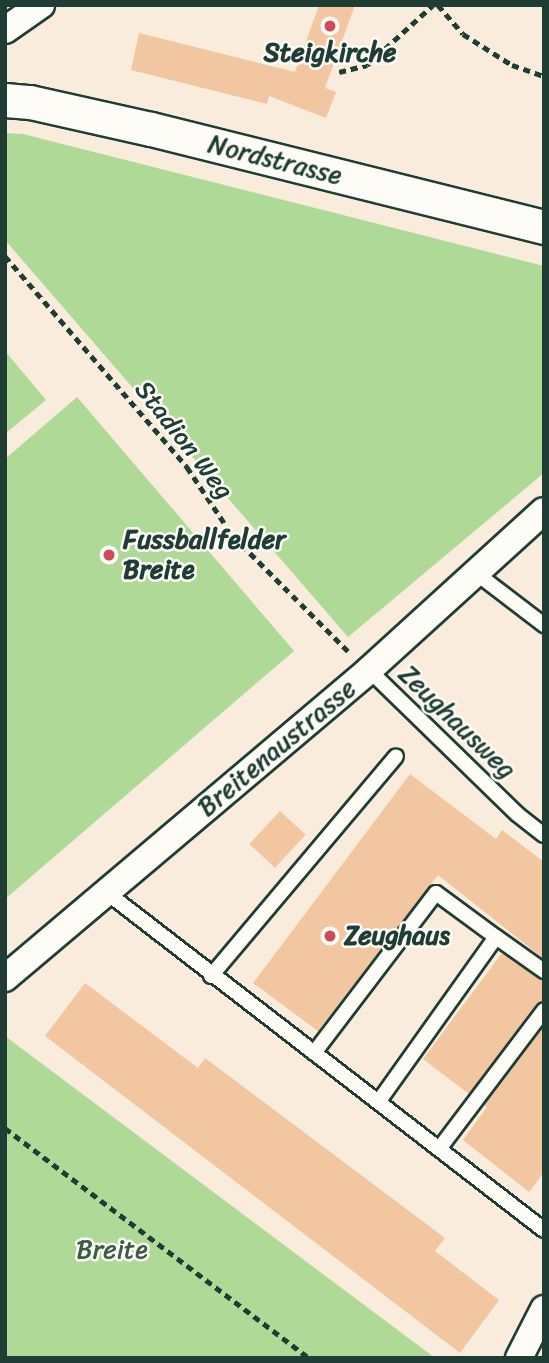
<!DOCTYPE html>
<html>
<head>
<meta charset="utf-8">
<style>
  body { margin:0 }
  #map { position:relative; width:549px; height:1363px; overflow:hidden; background:#f9ecdd; font-family:Sriracha,sans-serif }
  div>[style] { position:absolute }
  .green>* { inset:0; background:#afd996 }
  .building>* { inset:0; background:#f1c6a0; transform-origin:0 0 }
  .path>* { height:4.5px; margin-top:-2.25px; transform-origin:0; background:repeating-linear-gradient(90deg,#1f3d34 0 7px,transparent 0 12px) }
  .roads { filter:drop-shadow(2px 0 #1f3d34) drop-shadow(-2px 0 #1f3d34) drop-shadow(0 2px #1f3d34) drop-shadow(0 -2px #1f3d34) }
  .service>* { height:14px; margin:-7px; padding:0 7px; transform-origin:7px; border-radius:7px; background:#fdfcf7 }
  .minor>* { height:26px; margin:-13px; padding:0 13px; transform-origin:13px; border-radius:13px; background:#fdfcf7 }
  .tertiary>* { height:33px; margin:-16.5px; padding:0 16.5px; transform-origin:16.5px; border-radius:16.5px; background:#fdfcf7 }
  .dots>* { width:19px; height:19px; translate:-50% -50%; box-sizing:border-box; border:4px solid #fdfcf7; border-radius:50% }
  span { translate:-50% -50%; white-space:nowrap; text-align:center; line-height:1.15; -webkit-text-stroke:5px #fdfcf7; paint-order:stroke }
  .poi-label { font-size:26px; color:#1f3d34; font-weight:700 }
  .left { translate:0 -50%; text-align:left }
  .street-label { font-size:26px; color:#1f3d34 }
  .park-label { font-size:26px; color:#3c5c48 }
  .frame { position:absolute; inset:0; border:7px solid #1f3d34; pointer-events:none }
</style>
</head>
<body>
<div id="map">
  <div class="green">
    <div style="clip-path:polygon(5px 133px,23px 134px,544px 266px,544px 473px,348px 637px,5px 240px)"></div>
    <div style="clip-path:polygon(5px 351px,46px 400px,5px 434px)"></div>
    <div style="clip-path:polygon(77px 397px,294px 651px,5px 899px,5px 459px)"></div>
    <div style="clip-path:polygon(5px 1036px,435px 1358px,5px 1358px)"></div>
  </div>
  <div class="building">
    <div style="clip-path:polygon(319px 5px,355px 5px,325px 88px,336px 92px,326px 118px,269px 96px,267px 104px,131px 70px,139px 33px,295px 72px)"></div>
    <div style="clip-path:polygon(410px 774px,496px 839px,502px 830px,544px 862px,544px 959px,438px 875px,318px 1031px,253px 983px)"></div>
    <div style="left:280px;top:811px;width:35px;height:45px;rotate:43deg"></div>
    <div style="clip-path:polygon(502px 953px,544px 981px,544px 1001px,536px 1004px,469px 1094px,423px 1059px)"></div>
    <div style="clip-path:polygon(85px 983px,198px 1068px,205px 1058px,445px 1238px,435px 1251px,499px 1300px,460px 1353px,45px 1036px)"></div>
    <div style="clip-path:polygon(544px 1026px,544px 1172px,529px 1192px,463px 1140px,487px 1107px,484px 1105px)"></div>
  </div>
  <div class="path">
    <div style="left:438px;top:5px;width:38px;rotate:49deg"></div>
    <div style="left:463px;top:34px;width:58px;rotate:32.3deg"></div>
    <div style="left:512px;top:65px;width:34px;rotate:19deg"></div>
    <div style="left:339px;top:72px;width:29px;rotate:-14deg"></div>
    <div style="left:367px;top:65px;width:89px;rotate:-42.3deg"></div>
    <div style="left:5px;top:256px;width:279px;rotate:49.2deg"></div>
    <div style="left:187px;top:467px;width:83px;rotate:56.3deg"></div>
    <div style="left:233px;top:536px;width:163px;rotate:45deg"></div>
    <div style="left:5px;top:1128px;width:381px;rotate:37.1deg"></div>
  </div>
  <div class="roads">
    <div class="service">
      <div style="left:476px;top:573px;width:86px;rotate:37.4deg"></div>
      <div style="left:369px;top:670px;width:206px;rotate:44.2deg"></div>
      <div style="left:517px;top:814px;width:34px;rotate:38deg"></div>
      <div style="left:106px;top:892px;width:553px;rotate:37.66deg"></div>
      <div style="left:211px;top:976px;width:287px;rotate:-49.9deg"></div>
      <div style="left:314px;top:1053px;width:201px;rotate:-52.7deg"></div>
      <div style="left:436px;top:893px;width:74px;rotate:36.3deg"></div>
      <div style="left:379px;top:1101px;width:201px;rotate:-54.5deg"></div>
      <div style="left:496px;top:937px;width:59px;rotate:35.3deg"></div>
      <div style="left:439px;top:1149px;width:174px;rotate:-52.9deg"></div>
    </div>
    <div class="minor">
      <div style="left:5px;top:30px;width:44px;rotate:-34.8deg"></div>
      <div style="left:5px;top:978px;width:477px;rotate:-40.2deg"></div>
      <div style="left:369px;top:670px;width:236px;rotate:-42.3deg"></div>
      <div style="left:519px;top:1358px;width:55px;rotate:-63deg"></div>
    </div>
    <div class="tertiary">
      <div style="left:5px;top:100px;width:25px;rotate:5deg"></div>
      <div style="left:30px;top:102px;width:124px;rotate:12.6deg"></div>
      <div style="left:151px;top:129px;width:405px;rotate:14deg"></div>
    </div>
  </div>
  <div class="dots">
    <div style="left:330px;top:26px;background:#d1495b"></div>
    <div style="left:109px;top:555px;background:#d1495b"></div>
    <div style="left:330px;top:936px;background:#d1495b"></div>
  </div>
  <div class="poi-label">
    <span style="left:330px;top:53px">Steigkirche</span>
    <span class="left" style="left:123px;top:555px">Fussballfelder<br>Breite</span>
    <span class="left" style="left:344px;top:936px">Zeughaus</span>
  </div>
  <div class="street-label">
    <span style="left:275px;top:160px;rotate:14deg">Nordstrasse</span>
    <span style="left:184px;top:440px;rotate:52deg">Stadion Weg</span>
    <span style="left:457px;top:722px;rotate:44deg">Zeughausweg</span>
    <span style="left:277px;top:748px;rotate:-40deg">Breitenaustrasse</span>
  </div>
  <div class="park-label">
    <span style="left:112px;top:1250px">Breite</span>
  </div>
  <div class="frame"></div>
</div>
</body>
</html>
